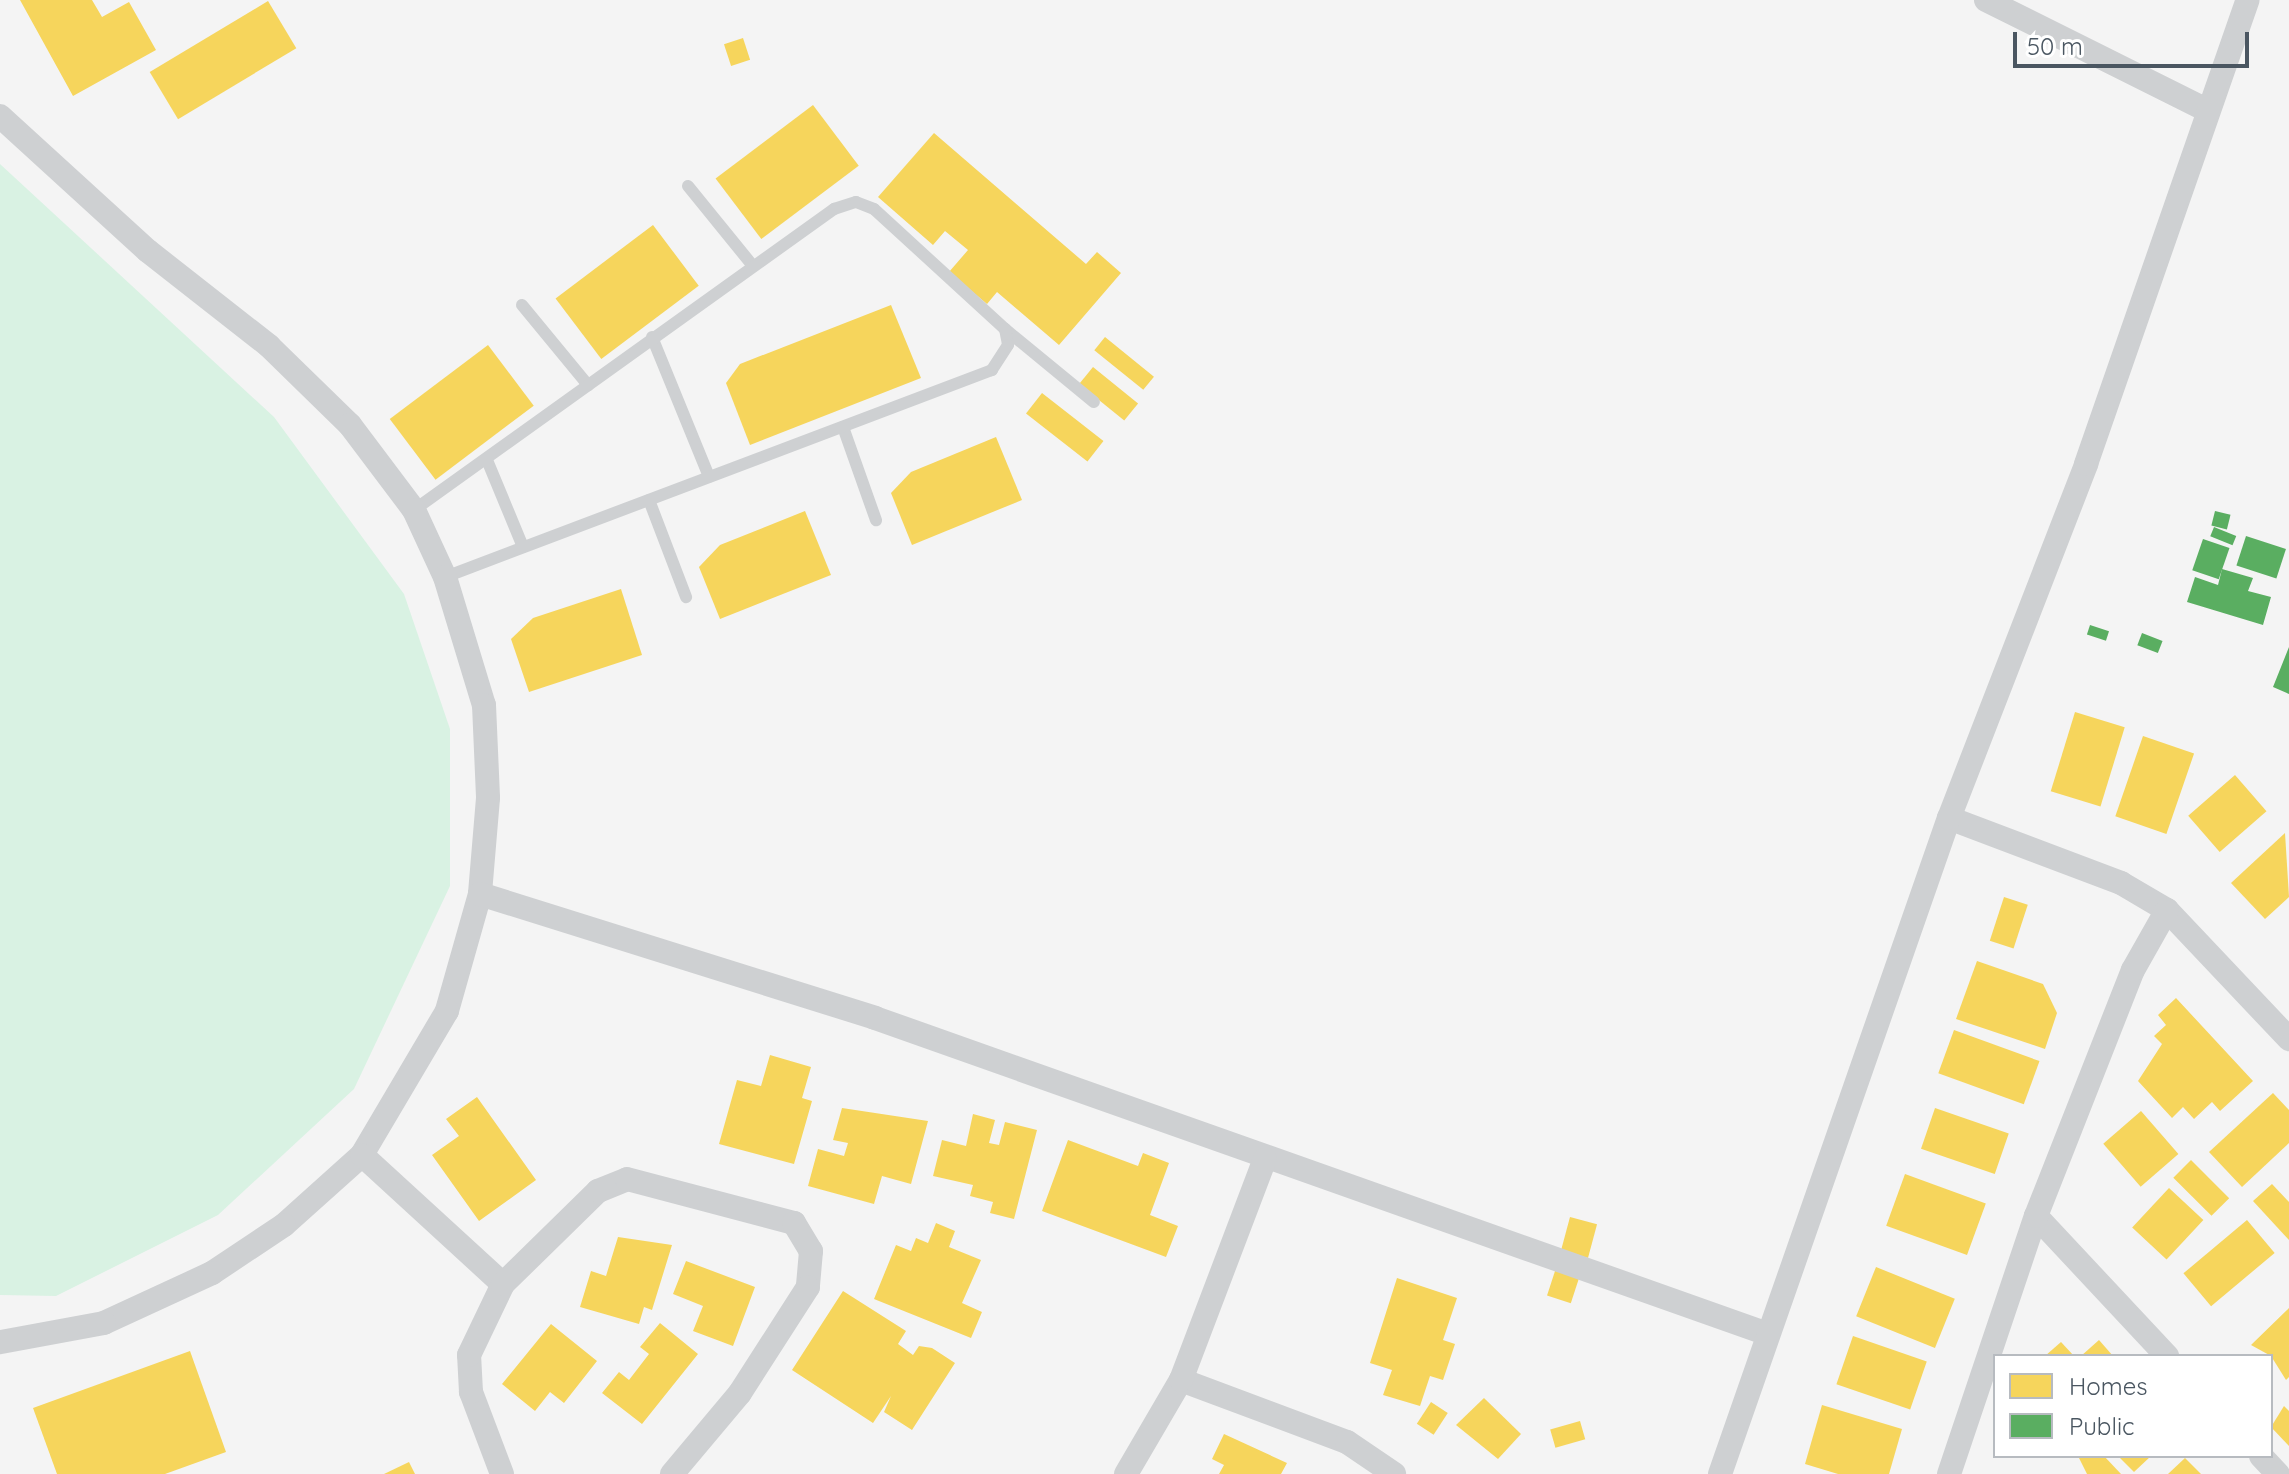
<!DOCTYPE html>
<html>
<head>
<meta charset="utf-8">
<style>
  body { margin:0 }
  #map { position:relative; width:2289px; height:1474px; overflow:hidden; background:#f4f4f4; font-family:Quicksand,sans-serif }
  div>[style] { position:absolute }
  .green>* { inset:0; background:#d9f2e3 }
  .homes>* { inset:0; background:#f6d55c; transform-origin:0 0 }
  .public>* { inset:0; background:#5aae61; transform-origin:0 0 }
  .lane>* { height:12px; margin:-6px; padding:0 6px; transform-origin:6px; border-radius:6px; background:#ced0d2 }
  .street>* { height:24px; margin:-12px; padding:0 12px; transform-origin:12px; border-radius:12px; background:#ced0d2 }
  span { translate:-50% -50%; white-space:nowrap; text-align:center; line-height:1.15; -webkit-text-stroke:8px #fff; paint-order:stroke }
  .legend { position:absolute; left:1993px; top:1354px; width:280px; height:104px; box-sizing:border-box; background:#fff; border:2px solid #b7bbc0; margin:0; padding:10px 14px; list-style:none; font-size:24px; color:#4a5661 }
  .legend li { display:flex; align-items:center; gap:16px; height:40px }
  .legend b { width:40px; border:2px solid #b7bbc0 }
  .scale { position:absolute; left:2013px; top:32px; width:236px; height:36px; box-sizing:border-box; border:4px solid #4a5661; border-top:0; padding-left:10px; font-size:24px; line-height:28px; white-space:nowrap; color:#4a5661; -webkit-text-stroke:6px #fff; paint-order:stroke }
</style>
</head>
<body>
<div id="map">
  <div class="green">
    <div style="clip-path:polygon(0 164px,274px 417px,404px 594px,450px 729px,450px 886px,354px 1089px,218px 1215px,56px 1296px,0 1295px)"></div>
  </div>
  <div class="homes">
    <div style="clip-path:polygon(20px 0,92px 0,102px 17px,129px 2px,156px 50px,73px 96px)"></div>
    <div style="left:268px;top:1px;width:55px;height:138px;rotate:59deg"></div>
    <div style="left:743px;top:38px;width:23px;height:20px;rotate:72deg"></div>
    <div style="left:813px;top:105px;width:76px;height:122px;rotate:53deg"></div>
    <div style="clip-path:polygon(934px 133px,1086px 264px,1097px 252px,1121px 273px,1059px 345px,997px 292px,987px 304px,949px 272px,968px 250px,945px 231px,933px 245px,878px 197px)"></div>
    <div style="left:653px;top:225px;width:76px;height:122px;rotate:53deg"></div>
    <div style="clip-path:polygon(891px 305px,921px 378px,750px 445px,726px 383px,740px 364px)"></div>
    <div style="left:1105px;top:337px;width:63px;height:17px;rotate:39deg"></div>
    <div style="left:488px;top:345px;width:76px;height:123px;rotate:53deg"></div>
    <div style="left:1093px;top:367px;width:58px;height:22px;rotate:39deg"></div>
    <div style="left:1042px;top:393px;width:78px;height:26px;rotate:38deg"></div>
    <div style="clip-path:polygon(996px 437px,1022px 500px,912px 545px,891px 493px,911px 472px)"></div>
    <div style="clip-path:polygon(805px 511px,831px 575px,720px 619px,699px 567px,720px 545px)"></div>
    <div style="clip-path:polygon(621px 589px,642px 655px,529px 692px,511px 639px,533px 618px)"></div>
    <div style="left:2075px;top:712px;width:52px;height:83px;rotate:17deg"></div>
    <div style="left:2143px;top:736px;width:54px;height:85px;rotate:19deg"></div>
    <div style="left:2235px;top:775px;width:48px;height:62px;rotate:49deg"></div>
    <div style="clip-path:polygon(2285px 833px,2289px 897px,2265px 919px,2231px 883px)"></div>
    <div style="left:2004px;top:897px;width:25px;height:46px;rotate:18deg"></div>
    <div style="clip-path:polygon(1977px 961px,2043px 984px,2057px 1013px,2045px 1049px,1956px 1019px)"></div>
    <div style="clip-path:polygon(2176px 998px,2253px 1081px,2220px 1111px,2212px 1102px,2194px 1119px,2183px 1107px,2172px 1118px,2138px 1081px,2162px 1044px,2154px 1036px,2166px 1025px,2158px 1015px)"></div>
    <div style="left:1954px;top:1030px;width:91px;height:46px;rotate:20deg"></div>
    <div style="clip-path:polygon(770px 1055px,811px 1067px,802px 1098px,812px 1101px,794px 1164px,719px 1144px,737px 1080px,761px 1086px)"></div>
    <div style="clip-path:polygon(2273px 1093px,2289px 1110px,2289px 1143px,2242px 1187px,2209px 1152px)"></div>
    <div style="clip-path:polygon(477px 1097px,536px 1180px,479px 1221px,432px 1155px,459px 1136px,446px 1119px)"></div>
    <div style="clip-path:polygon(842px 1108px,928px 1121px,911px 1184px,882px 1176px,874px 1204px,808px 1186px,818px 1149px,844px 1156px,848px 1143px,833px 1140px)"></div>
    <div style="left:1935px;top:1108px;width:78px;height:43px;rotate:19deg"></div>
    <div style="left:2141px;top:1111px;width:57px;height:50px;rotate:49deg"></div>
    <div style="clip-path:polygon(973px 1114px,995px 1120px,989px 1143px,999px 1145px,1005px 1122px,1037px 1130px,1014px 1219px,990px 1213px,993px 1202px,970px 1196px,973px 1185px,933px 1176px,942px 1140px,966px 1146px)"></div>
    <div style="clip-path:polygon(1068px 1140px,1138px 1166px,1143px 1153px,1169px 1163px,1150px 1215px,1178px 1226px,1166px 1257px,1042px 1211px)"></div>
    <div style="left:2191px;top:1160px;width:54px;height:25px;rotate:45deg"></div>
    <div style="left:1905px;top:1174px;width:86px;height:55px;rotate:20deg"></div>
    <div style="clip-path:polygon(2272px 1184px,2289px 1202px,2289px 1240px,2253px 1201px)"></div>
    <div style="left:2169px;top:1188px;width:47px;height:54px;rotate:43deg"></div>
    <div style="left:1570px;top:1217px;width:28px;height:35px;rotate:15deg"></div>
    <div style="left:2247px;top:1220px;width:43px;height:83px;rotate:50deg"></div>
    <div style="clip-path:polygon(936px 1223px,955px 1231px,949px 1247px,981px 1260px,962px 1303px,982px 1312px,971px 1338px,874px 1299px,896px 1245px,911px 1251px,916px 1238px,928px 1243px)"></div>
    <div style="clip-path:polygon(618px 1237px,672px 1245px,652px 1310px,644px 1307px,639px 1324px,580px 1307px,591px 1271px,606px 1276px)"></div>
    <div style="clip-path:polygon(686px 1261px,755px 1287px,733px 1346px,693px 1331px,703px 1306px,673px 1294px)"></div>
    <div style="left:1876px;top:1267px;width:85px;height:53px;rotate:22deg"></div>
    <div style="left:1556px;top:1268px;width:25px;height:29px;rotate:18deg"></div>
    <div style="clip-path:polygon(1397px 1278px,1457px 1298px,1443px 1340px,1455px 1344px,1443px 1380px,1430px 1376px,1420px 1406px,1383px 1395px,1392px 1370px,1370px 1363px)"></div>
    <div style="clip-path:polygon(843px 1291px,906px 1331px,898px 1344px,913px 1355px,919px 1346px,932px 1348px,955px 1363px,912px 1430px,884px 1412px,891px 1396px,873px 1423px,792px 1370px)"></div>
    <div style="clip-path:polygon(2289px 1308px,2289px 1377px,2286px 1380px,2271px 1356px,2251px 1345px)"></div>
    <div style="clip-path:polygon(660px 1323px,698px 1354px,642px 1424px,602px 1393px,619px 1372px,629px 1380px,649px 1354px,640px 1347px)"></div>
    <div style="clip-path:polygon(551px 1324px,597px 1361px,564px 1403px,550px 1392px,535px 1411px,502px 1384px)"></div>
    <div style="left:1853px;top:1336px;width:78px;height:51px;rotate:19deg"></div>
    <div style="clip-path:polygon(2099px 1340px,2113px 1356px,2081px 1356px)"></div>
    <div style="clip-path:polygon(2061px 1342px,2074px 1356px,2045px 1356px)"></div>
    <div style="clip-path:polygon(190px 1351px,226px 1452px,165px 1474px,57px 1474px,33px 1408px)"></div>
    <div style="clip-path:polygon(1484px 1398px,1521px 1434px,1498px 1459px,1456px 1425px)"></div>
    <div style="left:1431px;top:1402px;width:20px;height:26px;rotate:33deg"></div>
    <div style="clip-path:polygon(1822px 1405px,1902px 1429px,1889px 1474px,1838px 1474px,1805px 1464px)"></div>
    <div style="clip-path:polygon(2284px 1406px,2289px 1411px,2289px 1446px,2271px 1427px)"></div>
    <div style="left:1580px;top:1421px;width:19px;height:31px;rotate:74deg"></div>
    <div style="clip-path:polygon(1224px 1434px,1287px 1463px,1281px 1474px,1219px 1474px,1224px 1465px,1212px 1459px)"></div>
    <div style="clip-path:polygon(2078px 1456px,2104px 1456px,2121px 1474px,2087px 1474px)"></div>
    <div style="clip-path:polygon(2118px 1456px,2151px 1456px,2134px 1472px)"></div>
    <div style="clip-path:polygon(2185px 1458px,2201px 1474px,2168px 1474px)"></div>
    <div style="clip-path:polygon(409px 1462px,415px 1474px,384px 1474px)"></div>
  </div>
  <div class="public">
    <div style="left:2215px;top:511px;width:16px;height:15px;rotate:14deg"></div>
    <div style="left:2214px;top:527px;width:24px;height:10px;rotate:22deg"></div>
    <div style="left:2246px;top:536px;width:42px;height:31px;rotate:18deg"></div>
    <div style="left:2203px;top:539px;width:28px;height:33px;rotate:19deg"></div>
    <div style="clip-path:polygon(2222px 569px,2253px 578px,2248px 591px,2271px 597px,2263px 625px,2187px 602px,2195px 577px,2218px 585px)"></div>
    <div style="left:2090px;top:625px;width:20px;height:10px;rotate:18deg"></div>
    <div style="left:2142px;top:633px;width:22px;height:13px;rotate:21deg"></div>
    <div style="clip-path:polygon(2289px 647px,2289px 694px,2273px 687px)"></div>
  </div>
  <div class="lane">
    <div style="left:688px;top:186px;width:103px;rotate:50.9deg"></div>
    <div style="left:522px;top:305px;width:104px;rotate:50.5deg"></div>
    <div style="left:1005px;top:329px;width:115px;rotate:39.4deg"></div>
    <div style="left:652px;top:337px;width:151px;rotate:67.8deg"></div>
    <div style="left:843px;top:427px;width:99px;rotate:70.5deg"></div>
    <div style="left:487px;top:460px;width:94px;rotate:67.5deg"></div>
    <div style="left:649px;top:500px;width:104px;rotate:69.1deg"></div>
    <div style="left:414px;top:510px;width:517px;rotate:-35.63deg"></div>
    <div style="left:834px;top:209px;width:23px;rotate:-18deg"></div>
    <div style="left:856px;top:202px;width:19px;rotate:21deg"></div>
    <div style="left:874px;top:209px;width:178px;rotate:42.5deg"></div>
    <div style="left:1005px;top:329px;width:16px;rotate:79deg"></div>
    <div style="left:1008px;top:345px;width:30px;rotate:123deg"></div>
    <div style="left:992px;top:370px;width:585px;rotate:159.27deg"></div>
  </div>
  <div class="street">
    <div style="left:1986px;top:0;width:247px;rotate:26.5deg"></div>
    <div style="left:0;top:116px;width:200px;rotate:42.4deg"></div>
    <div style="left:148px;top:251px;width:154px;rotate:38.1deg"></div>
    <div style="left:269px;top:346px;width:113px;rotate:44.3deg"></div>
    <div style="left:350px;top:425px;width:106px;rotate:53deg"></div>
    <div style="left:414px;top:510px;width:74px;rotate:65.2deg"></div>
    <div style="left:445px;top:577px;width:134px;rotate:73.1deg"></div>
    <div style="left:484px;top:705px;width:93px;rotate:87.5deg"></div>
    <div style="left:488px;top:798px;width:96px;rotate:94.8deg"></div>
    <div style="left:480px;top:894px;width:122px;rotate:105.8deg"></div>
    <div style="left:447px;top:1011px;width:167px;rotate:120.6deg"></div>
    <div style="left:362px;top:1155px;width:105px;rotate:138.1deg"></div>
    <div style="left:284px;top:1225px;width:87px;rotate:146.3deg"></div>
    <div style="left:212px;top:1273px;width:119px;rotate:155.2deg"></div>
    <div style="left:104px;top:1323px;width:106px;rotate:169.6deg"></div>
    <div style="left:1949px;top:818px;width:184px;rotate:20.7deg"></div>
    <div style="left:2121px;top:883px;width:53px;rotate:30.4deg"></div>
    <div style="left:2167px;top:910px;width:178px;rotate:46.6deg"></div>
    <div style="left:480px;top:894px;width:414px;rotate:17.4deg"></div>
    <div style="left:875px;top:1018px;width:947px;rotate:19.49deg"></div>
    <div style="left:362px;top:1155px;width:191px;rotate:42.5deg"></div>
    <div style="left:2036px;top:1216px;width:192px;rotate:46.9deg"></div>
    <div style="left:1181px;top:1380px;width:177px;rotate:20.5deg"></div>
    <div style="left:1347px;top:1442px;width:57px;rotate:34.2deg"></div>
    <div style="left:2261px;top:1456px;width:25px;rotate:47deg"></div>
    <div style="left:502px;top:1474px;width:88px;rotate:-110.7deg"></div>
    <div style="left:471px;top:1392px;width:37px;rotate:-93deg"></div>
    <div style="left:469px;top:1355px;width:79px;rotate:-64.4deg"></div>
    <div style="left:503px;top:1284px;width:133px;rotate:-44.4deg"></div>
    <div style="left:598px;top:1191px;width:31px;rotate:-22deg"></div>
    <div style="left:627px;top:1179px;width:173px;rotate:14.8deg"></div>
    <div style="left:794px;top:1223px;width:33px;rotate:59deg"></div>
    <div style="left:811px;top:1251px;width:36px;rotate:95deg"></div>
    <div style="left:808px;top:1287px;width:126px;rotate:122.7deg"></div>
    <div style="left:740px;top:1393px;width:106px;rotate:130deg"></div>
    <div style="left:1126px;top:1474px;width:109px;rotate:-59.7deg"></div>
    <div style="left:1181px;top:1380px;width:236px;rotate:-69.2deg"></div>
    <div style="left:1720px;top:1474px;width:695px;rotate:-70.76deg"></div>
    <div style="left:1949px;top:818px;width:380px;rotate:-68.8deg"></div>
    <div style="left:2086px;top:464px;width:491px;rotate:-70.8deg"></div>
    <div style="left:1949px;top:1474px;width:272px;rotate:-71.4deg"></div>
    <div style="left:2036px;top:1216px;width:264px;rotate:-68.5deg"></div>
    <div style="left:2133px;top:970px;width:69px;rotate:-60.5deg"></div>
  </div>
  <ul class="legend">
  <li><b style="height:22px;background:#f6d55c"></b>Homes</li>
  <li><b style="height:22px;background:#5aae61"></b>Public</li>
  </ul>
  <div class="scale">50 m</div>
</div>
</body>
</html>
